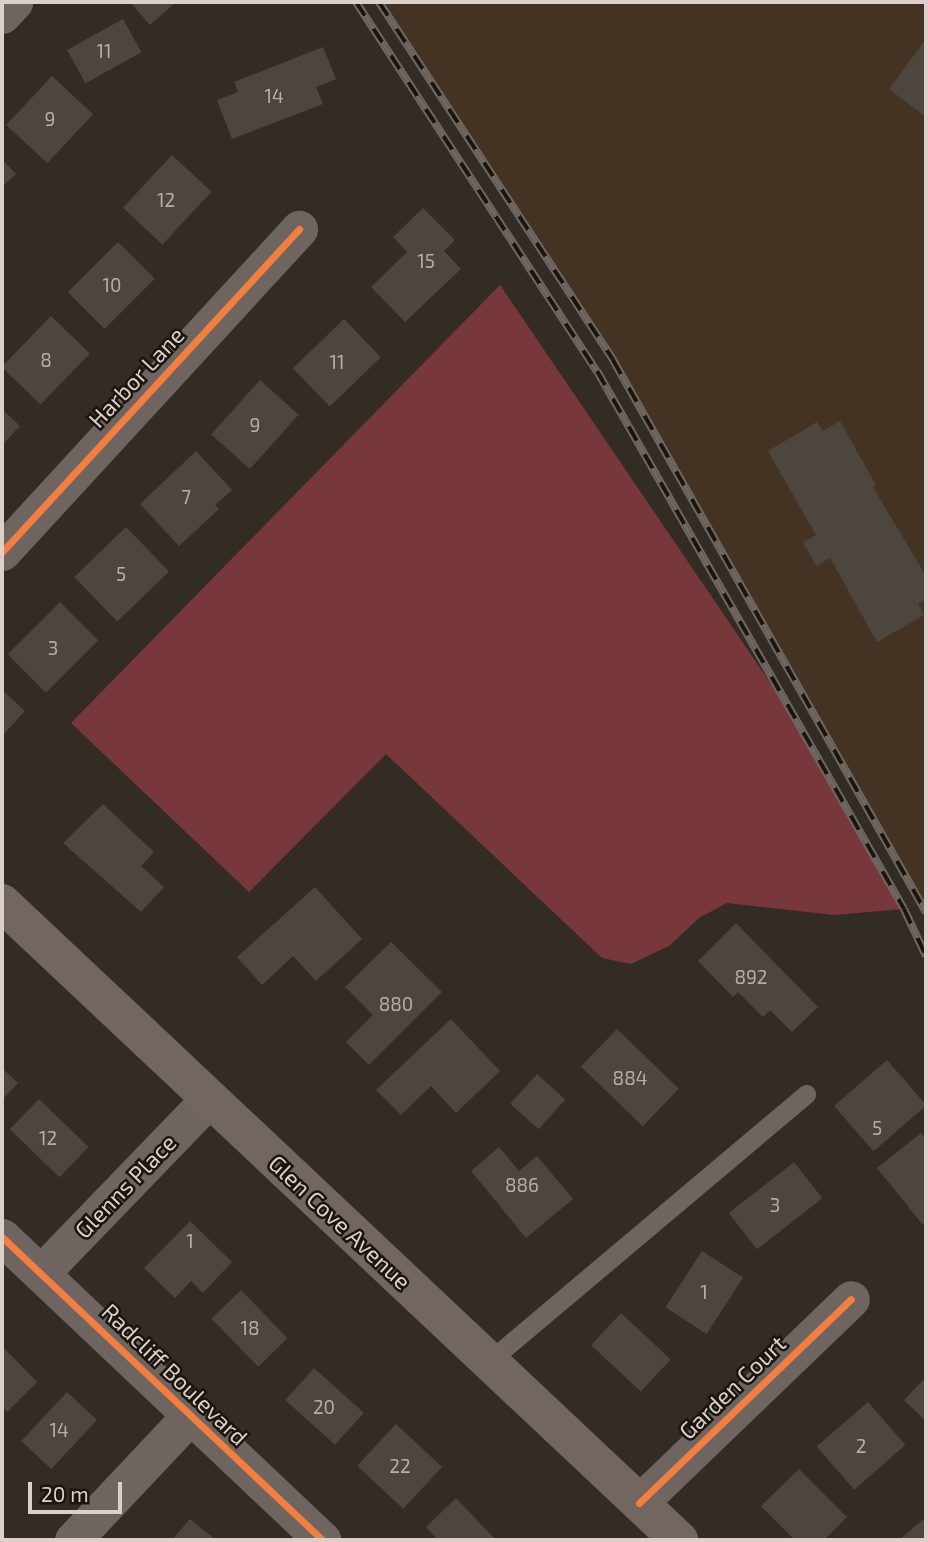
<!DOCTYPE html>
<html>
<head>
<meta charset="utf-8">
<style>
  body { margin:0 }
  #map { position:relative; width:928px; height:1542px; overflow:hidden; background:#332c25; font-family:"Exo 2",sans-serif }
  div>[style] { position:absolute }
  .built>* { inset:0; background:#443223 }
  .forest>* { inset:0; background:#78373a }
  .building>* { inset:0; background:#4c463f; transform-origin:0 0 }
  .lane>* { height:19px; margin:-9.5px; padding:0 9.5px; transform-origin:9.5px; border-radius:9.5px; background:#6e6460 }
  .street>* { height:37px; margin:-18.5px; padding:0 18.5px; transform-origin:18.5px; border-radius:18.5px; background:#6e6460 }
  .secondary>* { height:38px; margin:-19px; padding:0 19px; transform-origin:19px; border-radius:19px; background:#726760 }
  .rail>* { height:8px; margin-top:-4px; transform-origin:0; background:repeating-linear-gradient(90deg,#1b150f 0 16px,#6e6761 0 32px); box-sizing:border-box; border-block:2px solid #6e6761 }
  .cycleway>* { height:7px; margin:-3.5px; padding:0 3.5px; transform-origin:3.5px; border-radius:3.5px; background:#f27e40 }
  span { translate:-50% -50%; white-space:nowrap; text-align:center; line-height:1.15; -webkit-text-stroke:5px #1b150f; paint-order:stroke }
  .number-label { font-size:19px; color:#b7aea7 }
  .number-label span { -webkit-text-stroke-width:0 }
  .street-label { font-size:23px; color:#dbd1ca }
  .frame { position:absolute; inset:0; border:4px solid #dbd1ca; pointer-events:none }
  .scale { position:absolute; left:28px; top:1482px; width:94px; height:32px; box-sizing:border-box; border:4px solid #dbd1ca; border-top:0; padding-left:9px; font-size:21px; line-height:24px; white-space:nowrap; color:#dbd1ca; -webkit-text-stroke:5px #1b150f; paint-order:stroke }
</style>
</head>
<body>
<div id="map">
  <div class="built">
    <div style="clip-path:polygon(379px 2px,926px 2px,926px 912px,613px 360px)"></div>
  </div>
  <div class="forest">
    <div style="clip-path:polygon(500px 285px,805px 734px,904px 909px,834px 915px,727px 903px,699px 918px,669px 946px,631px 964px,602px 958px,386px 754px,249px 892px,71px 723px)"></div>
  </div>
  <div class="building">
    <div style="clip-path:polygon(130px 2px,176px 2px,150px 25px)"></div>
    <div style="left:123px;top:19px;width:38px;height:64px;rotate:61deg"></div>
    <div style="clip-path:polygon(926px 39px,926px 117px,889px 89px)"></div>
    <div style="clip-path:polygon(323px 47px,336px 79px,316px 87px,323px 104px,232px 139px,217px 100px,238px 92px,234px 82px)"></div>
    <div style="left:52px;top:76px;width:56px;height:67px;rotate:43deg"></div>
    <div style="left:172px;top:155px;width:54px;height:72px;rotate:43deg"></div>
    <div style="clip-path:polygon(2px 159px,16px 174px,2px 187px)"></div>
    <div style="clip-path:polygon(423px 208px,455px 240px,444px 251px,461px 269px,405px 322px,371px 287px,407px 252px,393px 237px)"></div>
    <div style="left:118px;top:242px;width:52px;height:71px;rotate:45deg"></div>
    <div style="left:51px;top:316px;width:54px;height:71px;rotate:44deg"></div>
    <div style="left:344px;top:319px;width:53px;height:71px;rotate:46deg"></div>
    <div style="left:260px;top:380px;width:52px;height:73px;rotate:42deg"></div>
    <div style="clip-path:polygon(2px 409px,20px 426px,2px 445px)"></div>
    <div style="clip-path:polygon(840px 421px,876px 485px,873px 487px,926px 576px,926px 599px,918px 604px,924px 615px,877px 642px,830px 558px,816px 566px,803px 542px,816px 535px,768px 451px,817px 422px,823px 431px)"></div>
    <div style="clip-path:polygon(196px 451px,232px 490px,215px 505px,219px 509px,179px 546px,140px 504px)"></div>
    <div style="left:126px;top:527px;width:62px;height:72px;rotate:46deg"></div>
    <div style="left:60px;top:602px;width:54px;height:74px;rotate:45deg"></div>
    <div style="clip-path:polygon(2px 690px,25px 711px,2px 736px)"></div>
    <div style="clip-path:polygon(103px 804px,154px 852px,141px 866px,164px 887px,141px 912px,63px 843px)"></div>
    <div style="clip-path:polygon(315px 887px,362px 939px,316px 981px,293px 956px,262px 985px,237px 957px)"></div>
    <div style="clip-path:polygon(736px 923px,818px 1007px,792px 1032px,770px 1010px,763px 1017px,738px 992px,733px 997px,698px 961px)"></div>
    <div style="clip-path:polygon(391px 942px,442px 992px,369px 1065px,346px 1042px,373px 1015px,345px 987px)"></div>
    <div style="clip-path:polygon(451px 1019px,500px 1071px,456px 1113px,431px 1086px,401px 1115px,376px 1090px)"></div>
    <div style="left:617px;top:1029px;width:86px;height:52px;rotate:44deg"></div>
    <div style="left:887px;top:1060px;width:60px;height:70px;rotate:49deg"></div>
    <div style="clip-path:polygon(2px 1068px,18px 1083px,2px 1100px)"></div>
    <div style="left:537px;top:1074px;width:38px;height:40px;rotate:42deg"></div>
    <div style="left:39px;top:1099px;width:69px;height:42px;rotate:44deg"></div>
    <div style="clip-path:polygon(921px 1133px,926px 1139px,926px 1222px,923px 1225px,877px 1168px)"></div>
    <div style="clip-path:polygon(499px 1147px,519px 1171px,537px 1156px,573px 1199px,526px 1238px,471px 1171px)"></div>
    <div style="left:794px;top:1162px;width:46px;height:83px;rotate:52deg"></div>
    <div style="clip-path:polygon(190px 1221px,232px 1262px,203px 1293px,191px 1281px,175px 1298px,144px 1268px)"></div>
    <div style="left:702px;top:1251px;width:49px;height:67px;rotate:33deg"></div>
    <div style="left:241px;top:1290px;width:67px;height:41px;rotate:46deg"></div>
    <div style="left:621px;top:1313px;width:68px;height:44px;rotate:43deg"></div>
    <div style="clip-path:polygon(2px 1346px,37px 1382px,7px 1412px,2px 1406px)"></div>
    <div style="left:314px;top:1368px;width:67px;height:43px;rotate:42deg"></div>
    <div style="clip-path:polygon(926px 1377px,926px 1421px,904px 1400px)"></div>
    <div style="left:67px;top:1392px;width:41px;height:67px;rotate:43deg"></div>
    <div style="left:868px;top:1402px;width:57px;height:68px;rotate:49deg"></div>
    <div style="left:396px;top:1424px;width:63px;height:57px;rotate:43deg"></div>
    <div style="clip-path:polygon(799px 1469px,847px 1517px,824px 1540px,795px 1540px,761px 1506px)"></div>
    <div style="clip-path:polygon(456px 1498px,496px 1540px,438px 1540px,426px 1527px)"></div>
    <div style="clip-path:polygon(926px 1517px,926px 1540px,899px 1540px)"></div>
    <div style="clip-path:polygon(190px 1519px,216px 1540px,172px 1540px)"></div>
  </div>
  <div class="lane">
    <div style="left:488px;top:1362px;width:416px;rotate:-40.1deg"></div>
  </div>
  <div class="street">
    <div style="left:2px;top:15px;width:18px;rotate:-47deg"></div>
    <div style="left:2px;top:552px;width:439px;rotate:-47.4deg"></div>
    <div style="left:2px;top:1237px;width:441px;rotate:43.4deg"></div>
    <div style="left:41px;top:1273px;width:243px;rotate:-46deg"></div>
    <div style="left:639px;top:1503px;width:294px;rotate:-43.9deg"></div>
    <div style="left:73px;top:1540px;width:170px;rotate:-46.7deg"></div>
  </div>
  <div class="secondary">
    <div style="left:2px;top:903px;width:930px;rotate:43.26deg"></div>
  </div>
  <div class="rail">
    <div style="left:356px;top:2px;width:441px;rotate:56.9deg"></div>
    <div style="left:597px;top:371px;width:619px;rotate:60.29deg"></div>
    <div style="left:904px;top:909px;width:52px;rotate:64.9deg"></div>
    <div style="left:379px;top:2px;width:428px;rotate:56.8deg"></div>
    <div style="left:613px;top:360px;width:635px;rotate:60.45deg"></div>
  </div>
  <div class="cycleway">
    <div style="left:2px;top:552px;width:439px;rotate:-47.4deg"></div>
    <div style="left:2px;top:1237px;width:441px;rotate:43.4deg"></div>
    <div style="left:639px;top:1503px;width:294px;rotate:-43.9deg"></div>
  </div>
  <div class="number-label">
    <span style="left:104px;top:51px">11</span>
    <span style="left:274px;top:96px">14</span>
    <span style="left:50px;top:119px">9</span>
    <span style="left:166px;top:200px">12</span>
    <span style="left:426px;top:261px">15</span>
    <span style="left:112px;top:285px">10</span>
    <span style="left:46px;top:360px">8</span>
    <span style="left:337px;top:362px">11</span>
    <span style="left:255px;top:425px">9</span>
    <span style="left:186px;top:497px">7</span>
    <span style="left:121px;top:574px">5</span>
    <span style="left:53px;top:648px">3</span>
    <span style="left:751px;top:977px">892</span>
    <span style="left:396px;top:1004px">880</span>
    <span style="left:630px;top:1078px">884</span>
    <span style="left:877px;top:1128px">5</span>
    <span style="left:48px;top:1138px">12</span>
    <span style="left:522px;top:1185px">886</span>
    <span style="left:775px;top:1205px">3</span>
    <span style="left:190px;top:1241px">1</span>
    <span style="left:704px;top:1292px">1</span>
    <span style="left:250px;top:1328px">18</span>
    <span style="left:324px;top:1407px">20</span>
    <span style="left:59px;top:1430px">14</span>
    <span style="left:861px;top:1446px">2</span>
    <span style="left:400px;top:1466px">22</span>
  </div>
  <div class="street-label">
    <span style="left:136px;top:377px;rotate:-47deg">Harbor Lane</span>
    <span style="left:125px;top:1186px;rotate:-46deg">Glenns Place</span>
    <span style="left:340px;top:1222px;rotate:43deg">Glen Cove Avenue</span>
    <span style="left:175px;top:1374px;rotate:44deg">Radcliff Boulevard</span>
    <span style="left:732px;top:1387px;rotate:-44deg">Garden Court</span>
  </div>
  <div class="frame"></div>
  <div class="scale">20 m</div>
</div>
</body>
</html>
